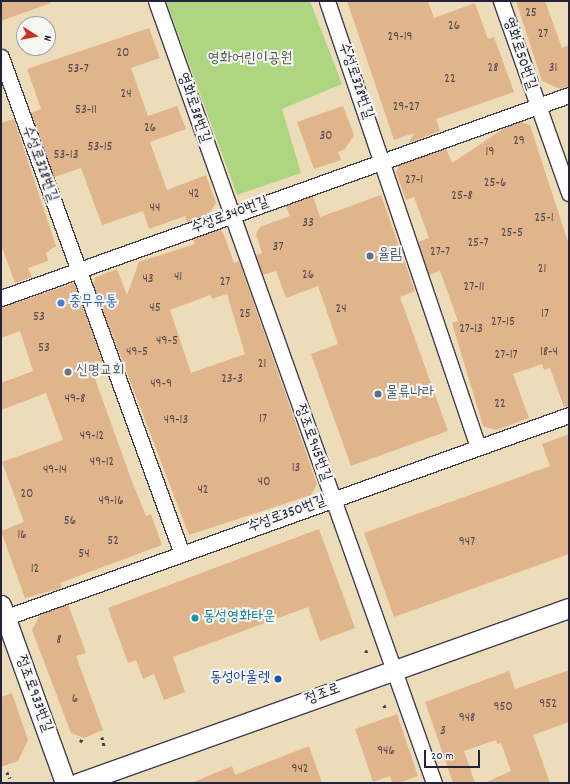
<!DOCTYPE html>
<html>
<head>
<meta charset="utf-8">
<style>
  body { margin:0 }
  #map { position:relative; width:570px; height:784px; overflow:hidden; background:#eddcba; font-family:Dekko,"Poor Story",sans-serif }
  div>[style] { position:absolute }
  .green>* { inset:0; background:#aed681 }
  .building>* { inset:0; background:#e1b58c }
  .path>* { height:2.5px; margin-top:-1.25px; transform-origin:0; background:repeating-linear-gradient(90deg,#403e4e 0 3px,transparent 0 6px) }
  .roads { filter:drop-shadow(1px 0 #403e4e) drop-shadow(-1px 0 #403e4e) drop-shadow(0 1px #403e4e) drop-shadow(0 -1px #403e4e) }
  .minor>* { height:15px; margin:-7.5px; padding:0 7.5px; transform-origin:7.5px; border-radius:7.5px; background:#fff }
  .tertiary>* { height:19px; margin:-9.5px; padding:0 9.5px; transform-origin:9.5px; border-radius:9.5px; background:#fff }
  .dots>* { width:11px; height:11px; translate:-50% -50%; box-sizing:border-box; border:2px solid #f6f6f2; border-radius:50% }
  span { translate:-50% -50%; white-space:nowrap; text-align:center; line-height:1.15; -webkit-text-stroke:4px #f6f6f2; paint-order:stroke }
  .number-label { font-size:13px; color:#52474f }
  .number-label span { -webkit-text-stroke-width:0 }
  .street-label { font-size:15px; color:#22223b }
  .park-label { font-size:15px; color:#4c5850 }
  .service-label { font-size:15px; color:#4e5e75 }
  .left { translate:0 -50%; text-align:left }
  .shop-label { font-size:15px; color:#366cbe }
  .worship-label { font-size:15px; color:#5b616d }
  .culture-label { font-size:15px; color:#0d838f }
  .transit-label { font-size:15px; color:#164399 }
  .right { translate:-100% -50%; text-align:right }
  .frame { position:absolute; inset:0; border:2px solid #22223b; pointer-events:none }
  .north { position:absolute; left:16px; top:16px; width:40px; height:40px; box-sizing:border-box; background:#f6f6f2; border:1px solid #a1a1a9; border-radius:50%; rotate:101deg; font-size:11px; font-weight:700; line-height:16px; text-align:center; color:#22223b }
  .north::after { content:''; display:block; margin:auto; width:14px; height:18px; background:#c8321e; clip-path:polygon(50% 0,100% 100%,50% 72%,0 100%) }
  .scale { position:absolute; left:424px; top:750px; width:56px; height:18px; box-sizing:border-box; border:2px solid #22223b; border-top:0; padding-left:5px; font-size:12px; line-height:14px; white-space:nowrap; color:#22223b; -webkit-text-stroke:3px #f6f6f2; paint-order:stroke }
</style>
</head>
<body>
<div id="map">
  <div class="green">
    <div style="clip-path:polygon(166px 1px,310px 1px,342px 84px,282px 109px,301px 173px,237px 195px)"></div>
  </div>
  <div class="building">
    <div style="clip-path:polygon(1px 1px,50px 1px,51px 3px,1px 21px)"></div>
    <div style="clip-path:polygon(347px 1px,428px 1px,434px 18px,475px 3px,488px 39px,494px 37px,514px 92px,436px 119px,440px 131px,409px 143px,414px 133px,394px 140px)"></div>
    <div style="clip-path:polygon(516px 1px,545px 1px,562px 48px,569px 45px,569px 86px,560px 89px,542px 81px)"></div>
    <div style="clip-path:polygon(149px 28px,160px 58px,131px 68px,148px 116px,177px 106px,186px 129px,150px 142px,167px 190px,206px 175px,216px 203px,209px 214px,187px 222px,185px 216px,149px 229px,143px 211px,102px 225px,81px 168px,54px 177px,31px 113px,41px 109px,27px 69px)"></div>
    <div style="clip-path:polygon(343px 106px,354px 135px,345px 149px,338px 152px,341px 160px,314px 169px,297px 122px)"></div>
    <div style="clip-path:polygon(14px 119px,56px 246px,46px 253px,48px 261px,28px 268px,32px 277px,15px 283px,1px 245px,1px 123px)"></div>
    <div style="clip-path:polygon(521px 122px,530px 125px,569px 245px,569px 406px,564px 407px,550px 368px,544px 370px,542px 364px,513px 374px,529px 418px,496px 430px,483px 426px,452px 323px,458px 321px,440px 271px,429px 275px,418px 242px,429px 238px,414px 197px,406px 200px,396px 172px,399px 165px,446px 148px,452px 163px,503px 129px)"></div>
    <div style="clip-path:polygon(381px 195px,415px 291px,400px 297px,448px 431px,351px 466px,311px 354px,338px 344px,318px 286px,286px 298px,276px 271px,263px 275px,256px 255px,262px 253px,256px 234px,260px 227px,290px 216px,286px 206px,313px 196px,320px 217px)"></div>
    <div style="clip-path:polygon(evenodd,218px 230px,223px 232px,234px 263px,239px 261px,317px 484px,311px 495px,189px 535px,93px 284px,96px 277px,117px 269px,127px 295px,139px 262px,195px 244px,193px 239px,218px 230px,227px 294px,245px 354px,191px 373px,170px 310px,210px 295px,212px 299px,227px 294px)"></div>
    <div style="clip-path:polygon(74px 283px,105px 369px,93px 373px,131px 479px,146px 516px,151px 514px,162px 545px,60px 583px,62px 588px,25px 598px,1px 531px,24px 522px,2px 462px,63px 440px,46px 393px,1px 410px,1px 383px,33px 371px,20px 331px,1px 338px,1px 308px)"></div>
    <div style="clip-path:polygon(569px 434px,569px 554px,394px 617px,364px 533px,550px 466px,542px 444px)"></div>
    <div style="clip-path:polygon(319px 529px,355px 628px,320px 641px,308px 607px,173px 657px,185px 692px,164px 700px,154px 674px,143px 679px,136px 660px,128px 663px,108px 608px)"></div>
    <div style="clip-path:polygon(68px 604px,86px 653px,76px 656px,103px 730px,84px 738px,71px 733px,32px 630px,40px 615px)"></div>
    <div style="clip-path:polygon(569px 670px,569px 722px,533px 735px,550px 783px,484px 783px,511px 771px,501px 743px,497px 744px,496px 740px,464px 751px,475px 783px,453px 783px,425px 702px,509px 671px,515px 689px)"></div>
    <div style="clip-path:polygon(12px 693px,28px 740px,18px 761px,1px 767px,1px 697px)"></div>
    <div style="clip-path:polygon(397px 714px,418px 776px,399px 783px,392px 783px,390px 776px,373px 782px,355px 729px)"></div>
    <div style="clip-path:polygon(309px 746px,322px 783px,191px 783px,232px 766px,235px 775px)"></div>
  </div>
  <div class="path">
    <div style="left:366px;top:650px;width:4px;rotate:76deg"></div>
    <div style="left:384px;top:705px;width:4px;rotate:63deg"></div>
    <div style="left:102px;top:737px;width:12px;rotate:76deg"></div>
    <div style="left:80px;top:742px;width:4px;rotate:-56deg"></div>
    <div style="left:7px;top:772px;width:7px;rotate:63deg"></div>
  </div>
  <div class="roads">
    <div class="minor">
      <div style="left:156px;top:1px;width:830px;rotate:70.43deg"></div>
      <div style="left:327px;top:1px;width:471px;rotate:71.3deg"></div>
      <div style="left:501px;top:1px;width:204px;rotate:70.5deg"></div>
      <div style="left:1px;top:57px;width:529px;rotate:69.99deg"></div>
      <div style="left:1px;top:298px;width:603px;rotate:-19.67deg"></div>
      <div style="left:1px;top:619px;width:604px;rotate:-19.76deg"></div>
    </div>
    <div class="tertiary">
      <div style="left:1px;top:605px;width:189px;rotate:70.2deg"></div>
      <div style="left:78px;top:783px;width:521px;rotate:-19.62deg"></div>
    </div>
  </div>
  <div class="dots">
    <div style="left:370px;top:256px;background:#5c6f8a"></div>
    <div style="left:61px;top:303px;background:#3f7fe0"></div>
    <div style="left:68px;top:372px;background:#6b7280"></div>
    <div style="left:378px;top:394px;background:#5c6f8a"></div>
    <div style="left:195px;top:618px;background:#0f9aa8"></div>
    <div style="left:278px;top:679px;background:#1a4fb4"></div>
  </div>
  <div class="number-label">
    <span style="left:531px;top:14px">25</span>
    <span style="left:454px;top:27px">26</span>
    <span style="left:543px;top:35px">27</span>
    <span style="left:400px;top:38px">29-19</span>
    <span style="left:123px;top:54px">20</span>
    <span style="left:493px;top:69px">28</span>
    <span style="left:553px;top:69px">31</span>
    <span style="left:78px;top:70px">53-7</span>
    <span style="left:450px;top:80px">22</span>
    <span style="left:126px;top:95px">24</span>
    <span style="left:406px;top:108px">29-27</span>
    <span style="left:86px;top:111px">53-11</span>
    <span style="left:150px;top:129px">26</span>
    <span style="left:326px;top:137px">30</span>
    <span style="left:519px;top:142px">29</span>
    <span style="left:100px;top:148px">53-15</span>
    <span style="left:490px;top:153px">19</span>
    <span style="left:66px;top:156px">53-13</span>
    <span style="left:414px;top:181px">27-1</span>
    <span style="left:495px;top:184px">25-6</span>
    <span style="left:194px;top:195px">42</span>
    <span style="left:462px;top:197px">25-8</span>
    <span style="left:155px;top:209px">44</span>
    <span style="left:544px;top:219px">25-1</span>
    <span style="left:308px;top:224px">33</span>
    <span style="left:512px;top:234px">25-5</span>
    <span style="left:478px;top:244px">25-7</span>
    <span style="left:278px;top:248px">37</span>
    <span style="left:440px;top:253px">27-7</span>
    <span style="left:542px;top:270px">21</span>
    <span style="left:308px;top:276px">26</span>
    <span style="left:178px;top:278px">41</span>
    <span style="left:148px;top:280px">43</span>
    <span style="left:225px;top:283px">27</span>
    <span style="left:474px;top:288px">27-11</span>
    <span style="left:155px;top:309px">45</span>
    <span style="left:341px;top:310px">24</span>
    <span style="left:245px;top:315px">25</span>
    <span style="left:545px;top:315px">17</span>
    <span style="left:39px;top:318px">53</span>
    <span style="left:503px;top:323px">27-15</span>
    <span style="left:471px;top:330px">27-13</span>
    <span style="left:167px;top:342px">49-5</span>
    <span style="left:44px;top:349px">53</span>
    <span style="left:137px;top:353px">49-5</span>
    <span style="left:549px;top:353px">18-4</span>
    <span style="left:506px;top:356px">27-17</span>
    <span style="left:262px;top:365px">21</span>
    <span style="left:232px;top:380px">23-3</span>
    <span style="left:161px;top:385px">49-9</span>
    <span style="left:75px;top:400px">49-8</span>
    <span style="left:500px;top:405px">22</span>
    <span style="left:263px;top:420px">17</span>
    <span style="left:176px;top:421px">49-13</span>
    <span style="left:92px;top:437px">49-12</span>
    <span style="left:102px;top:463px">49-12</span>
    <span style="left:296px;top:469px">13</span>
    <span style="left:55px;top:471px">49-14</span>
    <span style="left:264px;top:483px">40</span>
    <span style="left:203px;top:491px">42</span>
    <span style="left:27px;top:495px">20</span>
    <span style="left:111px;top:502px">49-16</span>
    <span style="left:70px;top:522px">56</span>
    <span style="left:22px;top:536px">16</span>
    <span style="left:113px;top:542px">52</span>
    <span style="left:467px;top:543px">947</span>
    <span style="left:84px;top:555px">54</span>
    <span style="left:35px;top:570px">12</span>
    <span style="left:59px;top:641px">8</span>
    <span style="left:75px;top:700px">6</span>
    <span style="left:548px;top:705px">952</span>
    <span style="left:503px;top:708px">950</span>
    <span style="left:467px;top:719px">948</span>
    <span style="left:443px;top:732px">3</span>
    <span style="left:386px;top:752px">946</span>
    <span style="left:300px;top:770px">942</span>
  </div>
  <div class="street-label">
    <span style="left:519px;top:54px;rotate:71deg">영화로50번길</span>
    <span style="left:355px;top:81px;rotate:71deg">수성로328번길</span>
    <span style="left:193px;top:108px;rotate:71deg">영화로38번길</span>
    <span style="left:39px;top:164px;rotate:70deg">수성로328번길</span>
    <span style="left:230px;top:216px;rotate:-20deg">수성로340번길</span>
    <span style="left:312px;top:443px;rotate:70deg">정조로945번길</span>
    <span style="left:287px;top:515px;rotate:-20deg">수성로350번길</span>
    <span style="left:33px;top:694px;rotate:70deg">정조로933번길</span>
    <span style="left:323px;top:695px;rotate:-20deg">정조로</span>
  </div>
  <div class="park-label">
    <span style="left:250px;top:60px">영화어린이공원</span>
  </div>
  <div class="service-label">
    <span class="left" style="left:378px;top:256px">율림</span>
    <span class="left" style="left:386px;top:394px">물류나라</span>
  </div>
  <div class="shop-label">
    <span class="left" style="left:69px;top:303px">충무유통</span>
  </div>
  <div class="worship-label">
    <span class="left" style="left:76px;top:372px">신명교회</span>
  </div>
  <div class="culture-label">
    <span class="left" style="left:203px;top:618px">동성영화타운</span>
  </div>
  <div class="transit-label">
    <span class="right" style="left:270px;top:679px">동성아울렛</span>
  </div>
  <div class="frame"></div>
  <div class="north">N</div>
  <div class="scale">20 m</div>
</div>
</body>
</html>
